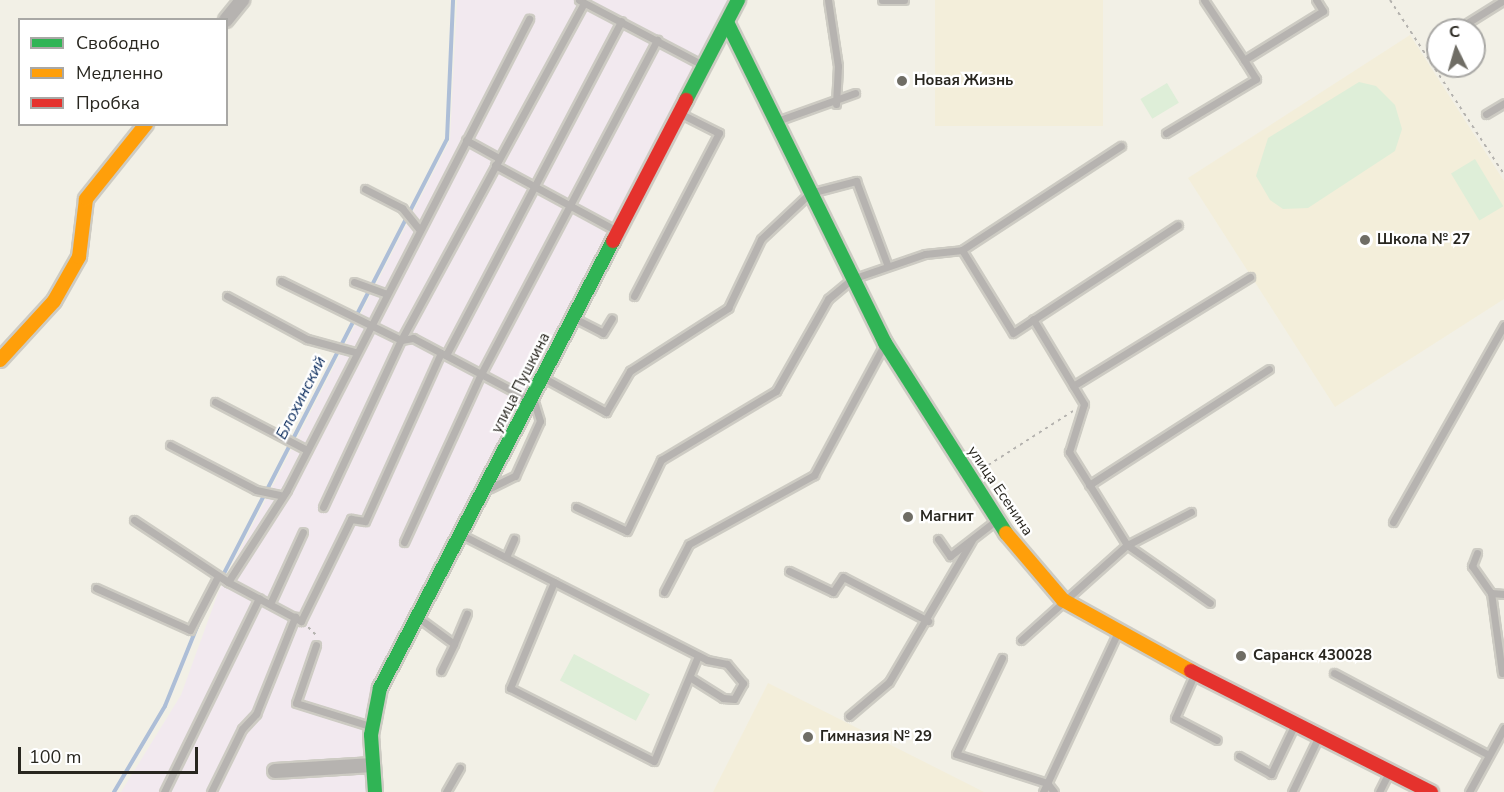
<!DOCTYPE html>
<html>
<head>
<meta charset="utf-8">
<style>
  body { margin:0 }
  #map { position:relative; width:1504px; height:792px; overflow:hidden; background:#f2f0e6; font-family:"Nunito Sans",sans-serif }
  div>[style] { position:absolute }
  .built>* { inset:0; background:#f3eeda; transform-origin:0 0 }
  .industrial>* { inset:0; background:#f2e9ef }
  .green>* { inset:0; background:#deeed8; transform-origin:0 0 }
  .stream>* { height:4px; margin:-2px; padding:0 2px; transform-origin:2px; border-radius:2px; background:#adbed7 }
  .path>* { height:2px; margin-top:-1px; transform-origin:0; background:repeating-linear-gradient(90deg,#b4b2ae 0 3px,transparent 0 7.5px) }
  .roads { filter:drop-shadow(2px 0 #cdcbc3) drop-shadow(-2px 0 #cdcbc3) drop-shadow(0 2px #cdcbc3) drop-shadow(0 -2px #cdcbc3) }
  .lane>* { height:7px; margin:-3.5px; padding:0 3.5px; transform-origin:3.5px; border-radius:3.5px; background:#b6b3b0 }
  .street>* { height:14px; margin:-7px; padding:0 7px; transform-origin:7px; border-radius:7px; background:#b6b3b0 }
  .fast>* { height:14px; margin:-7px; padding:0 7px; transform-origin:7px; border-radius:7px; background:#30b455 }
  .slow>* { height:14px; margin:-7px; padding:0 7px; transform-origin:7px; border-radius:7px; background:#ff9f0a }
  .jam>* { height:14px; margin:-7px; padding:0 7px; transform-origin:7px; border-radius:7px; background:#e5322d }
  .dots>* { width:16px; height:16px; translate:-50% -50%; box-sizing:border-box; border:3px solid #fff; border-radius:50% }
  span { translate:-50% -50%; white-space:nowrap; text-align:center; line-height:1.15; -webkit-text-stroke:4.5px #fff; paint-order:stroke }
  .poi-label { font-size:15px; color:#28261f; font-weight:700 }
  .left { translate:0 -50%; text-align:left }
  .street-label { font-size:15px; color:#28261f }
  .water-label { font-size:16px; color:#0d2d5e; font-style:italic }
  .legend { position:absolute; left:18px; top:18px; width:210px; height:108px; box-sizing:border-box; background:#fff; border:2px solid #a9a8a5; margin:0; padding:8px 10px; list-style:none; font-size:18px; color:#28261f }
  .legend li { display:flex; align-items:center; gap:12px; height:30px }
  .legend b { width:30px; border:2px solid #a9a8a5 }
  .north { position:absolute; left:1426px; top:18px; width:60px; height:60px; box-sizing:border-box; background:#fff; border:2px solid #a9a8a5; border-radius:50%; rotate:355deg; font-size:16px; font-weight:700; line-height:24px; text-align:center; color:#28261f }
  .north::after { content:''; display:block; margin:auto; width:21px; height:27px; background:#6f6d65; clip-path:polygon(50% 0,100% 100%,50% 72%,0 100%) }
  .scale { position:absolute; left:18px; top:747px; width:180px; height:27px; box-sizing:border-box; border:3px solid #28261f; border-top:0; padding-left:8px; font-size:18px; line-height:21px; white-space:nowrap; color:#28261f; -webkit-text-stroke:4px #fff; paint-order:stroke }
</style>
</head>
<body>
<div id="map">
  <div class="built">
    <div style="left:935px;top:0;width:168px;height:126px"></div>
    <div style="clip-path:polygon(1410px 35px,1504px 181px,1504px 299px,1335px 407px,1188px 178px)"></div>
    <div style="clip-path:polygon(768px 683px,984px 792px,713px 792px)"></div>
  </div>
  <div class="industrial">
    <div style="clip-path:polygon(457px 0,733px 0,373px 687px,368px 792px,121px 792px,181px 695px,218px 593px,450px 140px)"></div>
  </div>
  <div class="green">
    <div style="clip-path:polygon(1359px 82px,1376px 86px,1395px 105px,1402px 129px,1395px 151px,1308px 208px,1283px 209px,1270px 200px,1256px 176px,1268px 138px)"></div>
    <div style="left:1167px;top:83px;width:23px;height:31px;rotate:59deg"></div>
    <div style="left:1475px;top:159px;width:55px;height:28px;rotate:59deg"></div>
    <div style="left:574px;top:654px;width:86px;height:30px;rotate:28deg"></div>
  </div>
  <div class="stream">
    <div style="left:114px;top:792px;width:100px;rotate:-59.3deg"></div>
    <div style="left:165px;top:706px;width:91px;rotate:-68deg"></div>
    <div style="left:199px;top:622px;width:543px;rotate:-62.82deg"></div>
    <div style="left:447px;top:139px;width:139px;rotate:-87.5deg"></div>
  </div>
  <div class="path">
    <div style="left:1390px;top:0;width:208px;rotate:56.8deg"></div>
    <div style="left:982px;top:469px;width:108px;rotate:-32.5deg"></div>
    <div style="left:308px;top:627px;width:11px;rotate:45deg"></div>
  </div>
  <div class="roads">
    <div class="lane">
      <div style="left:579px;top:0;width:140px;rotate:27.7deg"></div>
      <div style="left:828px;top:0;width:67px;rotate:81.4deg"></div>
      <div style="left:838px;top:66px;width:38px;rotate:93deg"></div>
      <div style="left:882px;top:0;width:22px"></div>
      <div style="left:1204px;top:0;width:72px;rotate:56.3deg"></div>
      <div style="left:1244px;top:60px;width:93px;rotate:-31.8deg"></div>
      <div style="left:1323px;top:11px;width:13px;rotate:-122deg"></div>
      <div style="left:1456px;top:30px;width:57px;rotate:-32deg"></div>
      <div style="left:1486px;top:114px;width:21px;rotate:-31deg"></div>
      <div style="left:777px;top:121px;width:83px;rotate:-19.7deg"></div>
      <div style="left:1166px;top:133px;width:105px;rotate:-31deg"></div>
      <div style="left:1256px;top:79px;width:22px;rotate:-122deg"></div>
      <div style="left:466px;top:140px;width:38px;rotate:29deg"></div>
      <div style="left:495px;top:165px;width:139px;rotate:28.4deg"></div>
      <div style="left:365px;top:189px;width:42px;rotate:27.2deg"></div>
      <div style="left:402px;top:208px;width:27px;rotate:51deg"></div>
      <div style="left:962px;top:250px;width:190px;rotate:-33.2deg"></div>
      <div style="left:281px;top:281px;width:134px;rotate:26.2deg"></div>
      <div style="left:401px;top:340px;width:12px;rotate:-9deg"></div>
      <div style="left:413px;top:338px;width:130px;rotate:27.9deg"></div>
      <div style="left:354px;top:282px;width:33px;rotate:20deg"></div>
      <div style="left:227px;top:296px;width:91px;rotate:28.3deg"></div>
      <div style="left:307px;top:339px;width:50px;rotate:15.2deg"></div>
      <div style="left:634px;top:296px;width:184px;rotate:-62.5deg"></div>
      <div style="left:719px;top:133px;width:42px;rotate:-153.4deg"></div>
      <div style="left:576px;top:319px;width:30px;rotate:27deg"></div>
      <div style="left:603px;top:333px;width:17px;rotate:-59deg"></div>
      <div style="left:446px;top:355px;width:377px;rotate:-62.3deg"></div>
      <div style="left:544px;top:378px;width:71px;rotate:28.7deg"></div>
      <div style="left:606px;top:412px;width:48px;rotate:-59.7deg"></div>
      <div style="left:630px;top:371px;width:117px;rotate:-32.7deg"></div>
      <div style="left:728px;top:308px;width:76px;rotate:-64.4deg"></div>
      <div style="left:761px;top:239px;width:67px;rotate:-43.2deg"></div>
      <div style="left:810px;top:193px;width:48px;rotate:-14.6deg"></div>
      <div style="left:856px;top:181px;width:89px;rotate:69.5deg"></div>
      <div style="left:1073px;top:386px;width:208px;rotate:-31.6deg"></div>
      <div style="left:215px;top:402px;width:104px;rotate:27.6deg"></div>
      <div style="left:170px;top:445px;width:97px;rotate:27.6deg"></div>
      <div style="left:256px;top:490px;width:24px;rotate:12deg"></div>
      <div style="left:1089px;top:485px;width:214px;rotate:-32.8deg"></div>
      <div style="left:490px;top:488px;width:28px;rotate:-26deg"></div>
      <div style="left:515px;top:476px;width:60px;rotate:-65.6deg"></div>
      <div style="left:540px;top:421px;width:21px;rotate:-107deg"></div>
      <div style="left:323px;top:507px;width:184px;rotate:-65deg"></div>
      <div style="left:401px;top:340px;width:383px;rotate:-61.5deg"></div>
      <div style="left:576px;top:507px;width:56px;rotate:25.2deg"></div>
      <div style="left:627px;top:531px;width:79px;rotate:-64.4deg"></div>
      <div style="left:661px;top:460px;width:134px;rotate:-31deg"></div>
      <div style="left:776px;top:391px;width:106px;rotate:-60.5deg"></div>
      <div style="left:828px;top:299px;width:31px;rotate:-40deg"></div>
      <div style="left:852px;top:279px;width:77px;rotate:-18.9deg"></div>
      <div style="left:925px;top:254px;width:37px;rotate:-6deg"></div>
      <div style="left:962px;top:250px;width:97px;rotate:58.4deg"></div>
      <div style="left:1013px;top:333px;width:197px;rotate:-33.2deg"></div>
      <div style="left:1191px;top:512px;width:72px;rotate:152.7deg"></div>
      <div style="left:1127px;top:545px;width:101px;rotate:34.9deg"></div>
      <div style="left:134px;top:520px;width:113px;rotate:33.4deg"></div>
      <div style="left:228px;top:582px;width:83px;rotate:28.1deg"></div>
      <div style="left:301px;top:621px;width:114px;rotate:-63.9deg"></div>
      <div style="left:351px;top:519px;width:14px;rotate:8deg"></div>
      <div style="left:365px;top:521px;width:184px;rotate:-65.7deg"></div>
      <div style="left:1393px;top:522px;width:226px;rotate:-60.6deg"></div>
      <div style="left:462px;top:535px;width:275px;rotate:27deg"></div>
      <div style="left:707px;top:660px;width:20px;rotate:11deg"></div>
      <div style="left:727px;top:664px;width:25px;rotate:50deg"></div>
      <div style="left:743px;top:683px;width:18px;rotate:119deg"></div>
      <div style="left:734px;top:699px;width:11px;rotate:-175deg"></div>
      <div style="left:723px;top:698px;width:39px;rotate:-148deg"></div>
      <div style="left:938px;top:539px;width:21px;rotate:55deg"></div>
      <div style="left:950px;top:556px;width:56px;rotate:-37.7deg"></div>
      <div style="left:404px;top:542px;width:185px;rotate:-65.4deg"></div>
      <div style="left:481px;top:374px;width:378px;rotate:-62.2deg"></div>
      <div style="left:1477px;top:553px;width:14px;rotate:111deg"></div>
      <div style="left:1472px;top:566px;width:33px;rotate:55deg"></div>
      <div style="left:506px;top:557px;width:20px;rotate:-66deg"></div>
      <div style="left:789px;top:571px;width:49px;rotate:25.5deg"></div>
      <div style="left:833px;top:592px;width:18px;rotate:-56deg"></div>
      <div style="left:843px;top:577px;width:96px;rotate:27.4deg"></div>
      <div style="left:228px;top:582px;width:109px;rotate:-57.3deg"></div>
      <div style="left:287px;top:490px;width:530px;rotate:-62.81deg"></div>
      <div style="left:554px;top:582px;width:115px;rotate:112.5deg"></div>
      <div style="left:510px;top:688px;width:161px;rotate:26.9deg"></div>
      <div style="left:654px;top:761px;width:114px;rotate:-67.3deg"></div>
      <div style="left:96px;top:588px;width:103px;rotate:24.1deg"></div>
      <div style="left:190px;top:630px;width:61px;rotate:-62.6deg"></div>
      <div style="left:664px;top:592px;width:54px;rotate:-62.5deg"></div>
      <div style="left:689px;top:544px;width:143px;rotate:-28.9deg"></div>
      <div style="left:814px;top:475px;width:148px;rotate:-61.7deg"></div>
      <div style="left:270px;top:604px;width:79px;rotate:-65.4deg"></div>
      <div style="left:420px;top:619px;width:42px;rotate:36.3deg"></div>
      <div style="left:454px;top:644px;width:33px;rotate:-67deg"></div>
      <div style="left:1021px;top:640px;width:142px;rotate:-41.9deg"></div>
      <div style="left:1127px;top:545px;width:110px;rotate:-121.9deg"></div>
      <div style="left:1069px;top:452px;width:50px;rotate:-72.6deg"></div>
      <div style="left:1084px;top:404px;width:99px;rotate:-121deg"></div>
      <div style="left:316px;top:645px;width:61px;rotate:109deg"></div>
      <div style="left:296px;top:703px;width:77px;rotate:17.3deg"></div>
      <div style="left:1002px;top:658px;width:106px;rotate:115.6deg"></div>
      <div style="left:956px;top:754px;width:96px;rotate:17.7deg"></div>
      <div style="left:1047px;top:783px;width:11px;rotate:52deg"></div>
      <div style="left:441px;top:671px;width:30px;rotate:-64deg"></div>
      <div style="left:1334px;top:673px;width:175px;rotate:27.9deg"></div>
      <div style="left:1502px;top:673px;width:81px;rotate:-97.8deg"></div>
      <div style="left:1491px;top:593px;width:13px;rotate:4deg"></div>
      <div style="left:1194px;top:675px;width:47px;rotate:113.8deg"></div>
      <div style="left:1175px;top:718px;width:47px;rotate:27.6deg"></div>
      <div style="left:849px;top:716px;width:52px;rotate:-40.4deg"></div>
      <div style="left:889px;top:682px;width:164px;rotate:-59.7deg"></div>
      <div style="left:1239px;top:756px;width:37px;rotate:29deg"></div>
      <div style="left:1271px;top:774px;width:53px;rotate:-64.4deg"></div>
      <div style="left:164px;top:792px;width:216px;rotate:-63.9deg"></div>
      <div style="left:211px;top:792px;width:70px;rotate:-63.8deg"></div>
      <div style="left:242px;top:729px;width:21px;rotate:-47deg"></div>
      <div style="left:256px;top:714px;width:105px;rotate:-68.1deg"></div>
      <div style="left:446px;top:792px;width:28px;rotate:-60deg"></div>
      <div style="left:1043px;top:792px;width:172px;rotate:-64.9deg"></div>
      <div style="left:1292px;top:792px;width:60px;rotate:-64.3deg"></div>
      <div style="left:1379px;top:792px;width:20px;rotate:-63deg"></div>
      <div style="left:1469px;top:792px;width:73px;rotate:-61.3deg"></div>
    </div>
    <div class="street">
      <div style="left:226px;top:20px;width:26px;rotate:-51deg"></div>
      <div style="left:275px;top:771px;width:98px;rotate:-3.5deg"></div>
    </div>
    <div class="fast">
      <div style="left:728px;top:24px;width:356px;rotate:63.8deg"></div>
      <div style="left:885px;top:343px;width:225px;rotate:57.5deg"></div>
      <div style="left:686px;top:100px;width:113px;rotate:-62.5deg"></div>
      <div style="left:375px;top:792px;width:57px;rotate:-94deg"></div>
      <div style="left:371px;top:735px;width:48px;rotate:-79.2deg"></div>
      <div style="left:380px;top:688px;width:504px;rotate:-62.47deg"></div>
    </div>
    <div class="slow">
      <div style="left:0;top:360px;width:80px;rotate:-47.5deg"></div>
      <div style="left:54px;top:301px;width:51px;rotate:-60.4deg"></div>
      <div style="left:79px;top:257px;width:58px;rotate:-83.1deg"></div>
      <div style="left:86px;top:199px;width:96px;rotate:-51.3deg"></div>
      <div style="left:1006px;top:533px;width:88px;rotate:49.6deg"></div>
      <div style="left:1063px;top:600px;width:146px;rotate:29deg"></div>
    </div>
    <div class="jam">
      <div style="left:613px;top:241px;width:159px;rotate:-62.6deg"></div>
      <div style="left:1191px;top:671px;width:269px;rotate:26.8deg"></div>
    </div>
  </div>
  <div class="dots">
    <div style="left:902px;top:81px;background:#6f6d65"></div>
    <div style="left:1365px;top:240px;background:#6f6d65"></div>
    <div style="left:908px;top:517px;background:#6f6d65"></div>
    <div style="left:1241px;top:656px;background:#6f6d65"></div>
    <div style="left:808px;top:737px;background:#6f6d65"></div>
  </div>
  <div class="poi-label">
    <span class="left" style="left:914px;top:81px">Новая Жизнь</span>
    <span class="left" style="left:1377px;top:240px">Школа № 27</span>
    <span class="left" style="left:920px;top:517px">Магнит</span>
    <span class="left" style="left:1253px;top:656px">Саранск 430028</span>
    <span class="left" style="left:820px;top:737px">Гимназия № 29</span>
  </div>
  <div class="street-label">
    <span style="left:521px;top:383px;rotate:-63deg">улица Пушкина</span>
    <span style="left:1000px;top:491px;rotate:56deg">улица Есенина</span>
  </div>
  <div class="water-label">
    <span style="left:301px;top:398px;rotate:-63deg">Блохинский</span>
  </div>
  <ul class="legend">
  <li><b style="height:8px;background:#30b455"></b>Свободно</li>
  <li><b style="height:8px;background:#ff9f0a"></b>Медленно</li>
  <li><b style="height:8px;background:#e5322d"></b>Пробка</li>
  </ul>
  <div class="north">С</div>
  <div class="scale">100 m</div>
</div>
</body>
</html>
